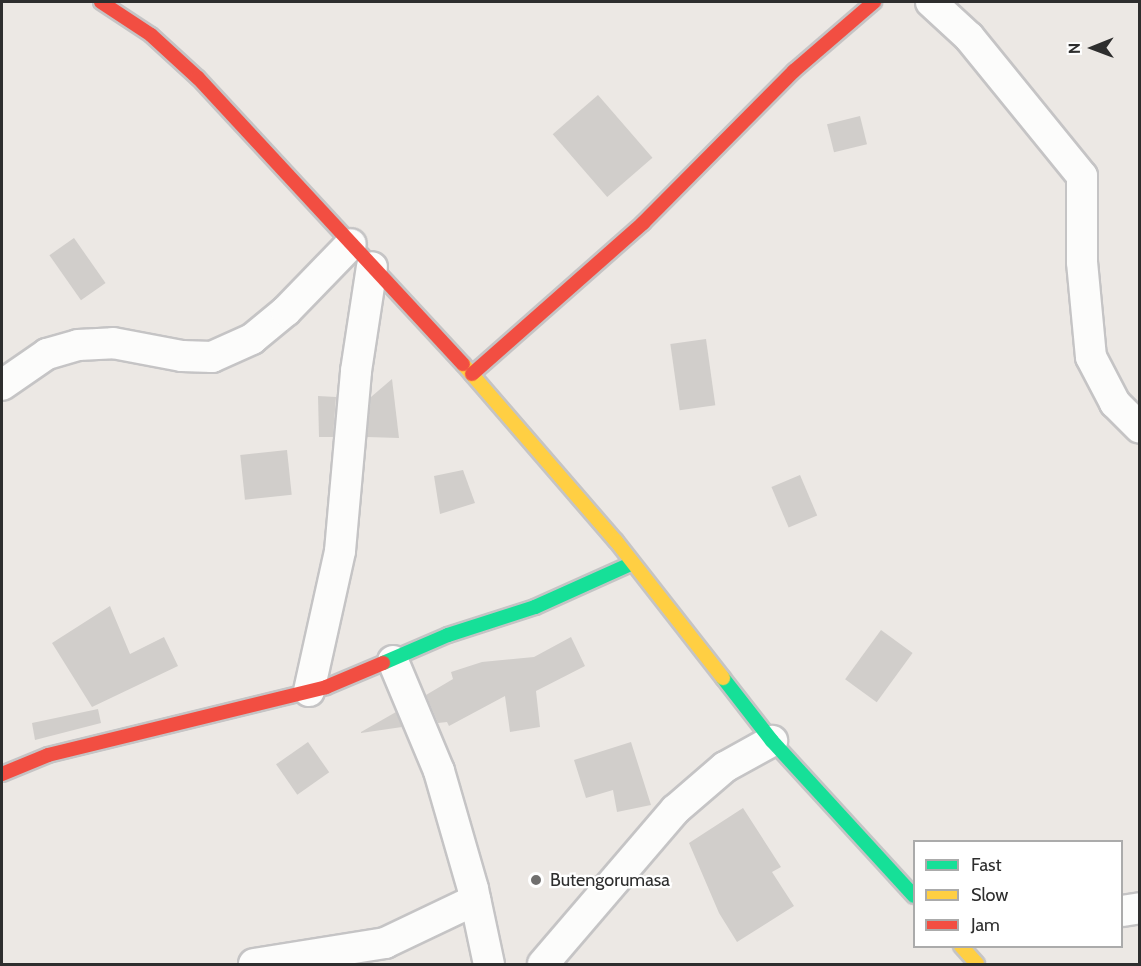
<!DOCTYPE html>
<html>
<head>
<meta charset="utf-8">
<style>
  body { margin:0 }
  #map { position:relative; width:1141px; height:966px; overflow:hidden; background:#ece8e4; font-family:Cabin,sans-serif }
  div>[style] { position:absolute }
  .building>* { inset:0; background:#d1cecb; transform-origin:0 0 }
  .roads { filter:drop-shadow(2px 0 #c5c4c5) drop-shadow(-2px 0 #c5c4c5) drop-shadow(0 2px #c5c4c5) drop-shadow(0 -2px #c5c4c5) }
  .street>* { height:30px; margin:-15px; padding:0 15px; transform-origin:15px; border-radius:15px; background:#fcfcfb }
  .fast>* { height:14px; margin:-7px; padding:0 7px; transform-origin:7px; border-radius:7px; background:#16e098 }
  .slow>* { height:14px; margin:-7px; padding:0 7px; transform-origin:7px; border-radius:7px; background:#ffcf43 }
  .jam>* { height:14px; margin:-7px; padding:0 7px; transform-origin:7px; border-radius:7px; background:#f24e42 }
  .dots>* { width:16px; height:16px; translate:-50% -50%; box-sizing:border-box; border:3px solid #fff; border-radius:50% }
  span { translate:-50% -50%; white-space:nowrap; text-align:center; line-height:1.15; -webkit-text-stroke:4.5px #fff; paint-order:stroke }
  .poi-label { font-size:18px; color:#2e2e2e }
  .left { translate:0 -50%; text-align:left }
  .frame { position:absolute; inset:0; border:3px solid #2e2e2e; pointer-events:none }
  .legend { position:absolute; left:913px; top:840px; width:210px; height:108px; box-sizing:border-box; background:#fff; border:2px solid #ababab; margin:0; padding:8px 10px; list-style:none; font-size:18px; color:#2e2e2e }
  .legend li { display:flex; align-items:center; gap:12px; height:30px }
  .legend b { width:30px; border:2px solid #ababab }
  .north { position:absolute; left:1063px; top:18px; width:60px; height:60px; -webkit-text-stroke:4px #fff; paint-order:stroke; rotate:269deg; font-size:16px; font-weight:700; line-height:24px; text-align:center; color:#2e2e2e }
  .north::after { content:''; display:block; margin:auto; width:21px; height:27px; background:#2e2e2e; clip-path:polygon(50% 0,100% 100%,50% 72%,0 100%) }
</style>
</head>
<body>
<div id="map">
  <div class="building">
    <div style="left:598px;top:95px;width:83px;height:60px;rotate:49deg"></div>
    <div style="left:860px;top:116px;width:29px;height:34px;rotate:76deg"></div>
    <div style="left:74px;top:238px;width:55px;height:30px;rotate:55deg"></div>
    <div style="left:706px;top:339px;width:67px;height:36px;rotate:82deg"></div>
    <div style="clip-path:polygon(392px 379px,399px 438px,367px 437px,371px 397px)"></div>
    <div style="clip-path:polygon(318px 396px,336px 397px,333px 437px,319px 437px)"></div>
    <div style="left:287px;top:450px;width:45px;height:47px;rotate:84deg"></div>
    <div style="clip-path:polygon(463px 470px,475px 503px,440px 514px,434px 476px)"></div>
    <div style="left:800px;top:475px;width:44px;height:31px;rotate:67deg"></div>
    <div style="clip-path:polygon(110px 606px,130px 654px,164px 637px,178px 666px,92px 707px,52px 643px)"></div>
    <div style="left:881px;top:630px;width:39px;height:61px;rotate:36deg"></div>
    <div style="clip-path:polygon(571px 637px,585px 666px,536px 691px,540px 727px,510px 732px,505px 696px,449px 726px,447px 722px,438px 723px,426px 695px,453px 679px,451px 672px,482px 662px,534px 657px)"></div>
    <div style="clip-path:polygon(98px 709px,101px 723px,35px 740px,32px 723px)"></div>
    <div style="clip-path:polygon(396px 712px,402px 727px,361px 733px,361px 732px)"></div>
    <div style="left:308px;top:742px;width:37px;height:39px;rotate:55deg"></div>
    <div style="clip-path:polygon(631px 742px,651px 805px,617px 812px,613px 790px,586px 798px,574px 760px)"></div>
    <div style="clip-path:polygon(743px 808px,781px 867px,772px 872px,794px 906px,737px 942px,719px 913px,689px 843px)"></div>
  </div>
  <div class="roads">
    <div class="street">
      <div style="left:931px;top:2px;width:52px;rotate:42.6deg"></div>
      <div style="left:969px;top:37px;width:179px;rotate:50.9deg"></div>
      <div style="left:1082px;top:176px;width:86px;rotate:90deg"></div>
      <div style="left:1082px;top:262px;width:95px;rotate:84.6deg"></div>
      <div style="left:1091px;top:357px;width:52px;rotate:62.4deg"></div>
      <div style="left:1115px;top:403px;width:35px;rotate:45deg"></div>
      <div style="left:2px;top:385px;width:55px;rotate:-34.6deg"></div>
      <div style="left:47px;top:354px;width:32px;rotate:-16deg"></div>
      <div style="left:78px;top:345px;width:35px;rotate:-3deg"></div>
      <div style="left:113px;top:343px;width:70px;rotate:10.7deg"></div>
      <div style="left:182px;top:356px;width:30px;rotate:2deg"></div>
      <div style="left:212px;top:357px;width:44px;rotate:-24.2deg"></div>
      <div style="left:252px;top:339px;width:44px;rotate:-39.5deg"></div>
      <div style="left:286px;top:311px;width:93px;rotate:-45.9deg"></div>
      <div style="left:393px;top:661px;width:119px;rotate:67.3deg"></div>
      <div style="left:439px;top:771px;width:123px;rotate:73.9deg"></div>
      <div style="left:473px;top:889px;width:77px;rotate:78deg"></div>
      <div style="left:309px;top:691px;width:143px;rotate:-77.5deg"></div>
      <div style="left:340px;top:551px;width:181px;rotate:-84.9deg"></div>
      <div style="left:356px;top:371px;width:105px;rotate:-81.3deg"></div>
      <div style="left:1122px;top:911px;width:18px;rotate:-9deg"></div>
      <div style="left:254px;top:964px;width:133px;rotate:-9.1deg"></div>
      <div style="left:385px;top:943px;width:100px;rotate:-25.5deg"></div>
      <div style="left:543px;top:964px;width:203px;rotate:-49.4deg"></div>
      <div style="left:675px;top:810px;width:66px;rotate:-40.7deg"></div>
      <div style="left:725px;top:767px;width:54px;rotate:-29deg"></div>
    </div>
    <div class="fast">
      <div style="left:383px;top:663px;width:71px;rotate:-23.3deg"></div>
      <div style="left:448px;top:635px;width:91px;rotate:-17.8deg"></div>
      <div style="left:535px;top:607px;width:107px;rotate:-24.2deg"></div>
      <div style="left:723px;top:678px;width:80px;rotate:52.1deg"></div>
      <div style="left:772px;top:741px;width:210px;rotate:47.5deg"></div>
    </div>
    <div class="slow">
      <div style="left:463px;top:364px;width:234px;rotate:49.2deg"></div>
      <div style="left:616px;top:541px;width:174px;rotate:52deg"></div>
      <div style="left:961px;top:946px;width:24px;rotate:48deg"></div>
    </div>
    <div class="jam">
      <div style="left:101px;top:2px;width:60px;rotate:33.4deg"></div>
      <div style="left:151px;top:35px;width:64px;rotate:42.5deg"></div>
      <div style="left:198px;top:78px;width:390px;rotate:47.2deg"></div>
      <div style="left:472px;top:374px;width:228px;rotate:-41.4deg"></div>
      <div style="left:643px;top:223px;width:214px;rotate:-45.2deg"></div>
      <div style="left:794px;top:71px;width:106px;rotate:-40.8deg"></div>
      <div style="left:2px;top:774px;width:50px;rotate:-22.4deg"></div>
      <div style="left:48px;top:755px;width:286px;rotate:-13.7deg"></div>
      <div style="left:326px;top:687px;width:62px;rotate:-22.8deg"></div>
    </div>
  </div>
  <div class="dots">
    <div style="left:536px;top:880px;background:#706f6e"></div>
  </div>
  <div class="poi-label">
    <span class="left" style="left:550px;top:880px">Butengorumasa</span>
  </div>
  <div class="frame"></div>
  <ul class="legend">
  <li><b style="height:8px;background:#16e098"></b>Fast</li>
  <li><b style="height:8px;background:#ffcf43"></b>Slow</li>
  <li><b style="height:8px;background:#f24e42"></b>Jam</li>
  </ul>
  <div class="north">N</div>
</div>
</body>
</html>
